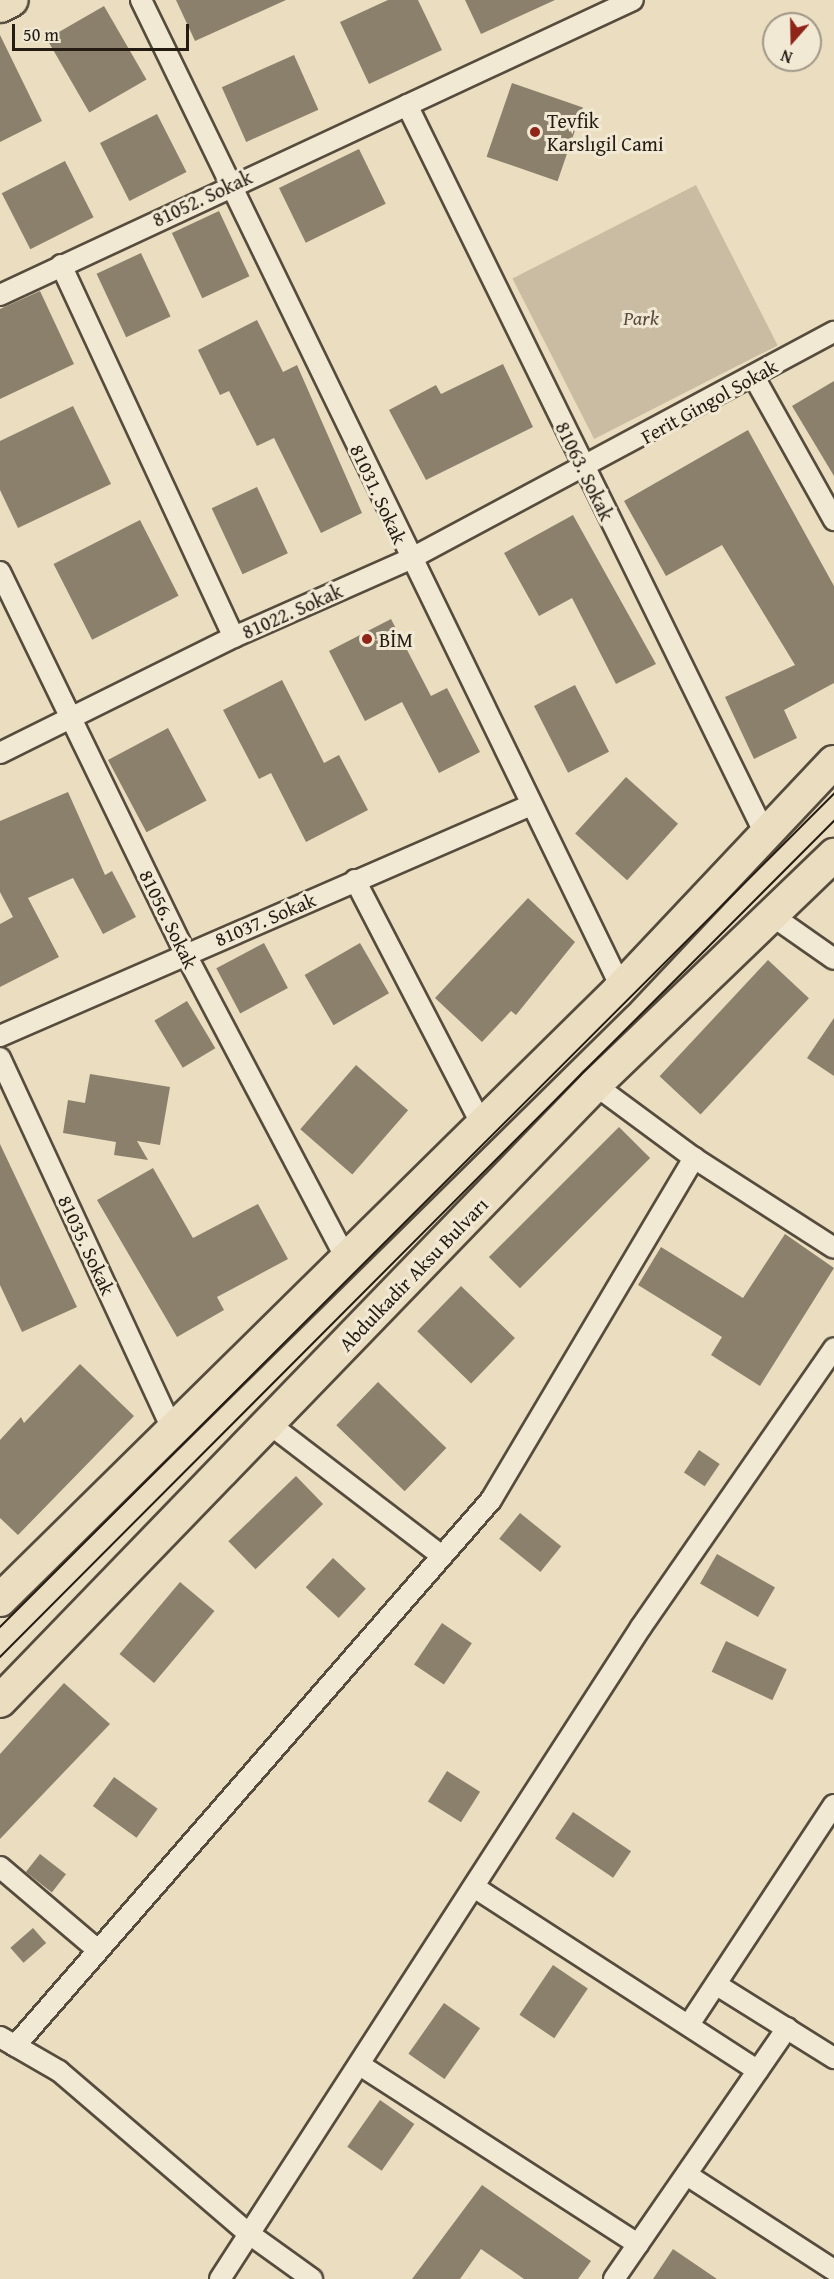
<!DOCTYPE html>
<html>
<head>
<meta charset="utf-8">
<style>
  body { margin:0 }
  #map { position:relative; width:834px; height:2279px; overflow:hidden; background:#ebddbf; font-family:"Gentium Book Plus",serif }
  div>[style] { position:absolute }
  .green>* { inset:0; background:#c9bca2; transform-origin:0 0 }
  .building>* { inset:0; background:#8b806c; transform-origin:0 0 }
  .roads { filter:drop-shadow(2px 0 #564c3d) drop-shadow(-2px 0 #564c3d) drop-shadow(0 2px #564c3d) drop-shadow(0 -2px #564c3d) }
  .minor>* { height:20px; margin:-10px; padding:0 10px; transform-origin:10px; border-radius:10px; background:#f2e9d5 }
  .primary>* { height:32px; margin:-16px; padding:0 16px; transform-origin:16px; border-radius:16px; background:#ebddbf }
  .tram>* { height:1.5px; margin:-0.75px; padding:0 0.75px; transform-origin:0.75px; border-radius:0.75px; background:#241b12 }
  .dots>* { width:16px; height:16px; translate:-50% -50%; box-sizing:border-box; border:3px solid #f2e9d5; border-radius:50% }
  span { translate:-50% -50%; white-space:nowrap; text-align:center; line-height:1.15; -webkit-text-stroke:6px #f2e9d5; paint-order:stroke }
  .poi-label { font-size:20px; color:#241b12 }
  .left { translate:0 -50%; text-align:left }
  .street-label { font-size:20px; color:#241b12 }
  .park-label { font-size:20px; color:#564b3d; font-style:italic }
  .north { position:absolute; left:762px; top:12px; width:60px; height:60px; box-sizing:border-box; background:#f2e9d5; border:2px solid #a09787; border-radius:50%; rotate:200deg; font-size:16px; font-weight:700; line-height:24px; text-align:center; color:#241b12 }
  .north::after { content:''; display:block; margin:auto; width:21px; height:27px; background:#8f2418; clip-path:polygon(50% 0,100% 100%,50% 72%,0 100%) }
  .scale { position:absolute; left:12px; top:24px; width:177px; height:27px; box-sizing:border-box; border:3px solid #241b12; border-top:0; padding-left:8px; font-size:18px; line-height:21px; white-space:nowrap; color:#241b12; -webkit-text-stroke:4px #f2e9d5; paint-order:stroke }
</style>
</head>
<body>
<div id="map">
  <div class="green">
    <div style="left:696px;top:185px;width:180px;height:206px;rotate:63deg"></div>
  </div>
  <div class="building">
    <div style="clip-path:polygon(176px 0,286px 0,195px 41px)"></div>
    <div style="clip-path:polygon(388px 0,418px 0,442px 50px,369px 84px,340px 22px)"></div>
    <div style="clip-path:polygon(465px 0,555px 0,481px 34px)"></div>
    <div style="left:104px;top:6px;width:85px;height:66px;rotate:60deg"></div>
    <div style="clip-path:polygon(0 35px,42px 121px,0 142px)"></div>
    <div style="left:294px;top:55px;width:60px;height:79px;rotate:66deg"></div>
    <div style="left:512px;top:83px;width:75px;height:78px;rotate:19deg"></div>
    <div style="left:157px;top:114px;width:65px;height:64px;rotate:63deg"></div>
    <div style="left:359px;top:149px;width:61px;height:89px;rotate:64deg"></div>
    <div style="left:65px;top:161px;width:63px;height:71px;rotate:63deg"></div>
    <div style="left:219px;top:211px;width:72px;height:52px;rotate:65deg"></div>
    <div style="left:141px;top:253px;width:70px;height:49px;rotate:65deg"></div>
    <div style="clip-path:polygon(40px 291px,74px 364px,0 399px,0 309px)"></div>
    <div style="clip-path:polygon(257px 320px,283px 372px,297px 365px,362px 513px,321px 533px,274px 438px,257px 446px,229px 391px,220px 395px,198px 350px)"></div>
    <div style="clip-path:polygon(503px 364px,533px 427px,426px 480px,389px 410px,436px 385px,441px 394px)"></div>
    <div style="clip-path:polygon(834px 381px,834px 476px,792px 406px)"></div>
    <div style="clip-path:polygon(73px 406px,111px 484px,18px 528px,0 490px,0 441px)"></div>
    <div style="clip-path:polygon(748px 430px,834px 586px,834px 683px,784px 710px,797px 738px,754px 759px,725px 697px,795px 665px,722px 545px,666px 576px,624px 501px)"></div>
    <div style="left:257px;top:487px;width:73px;height:50px;rotate:65deg"></div>
    <div style="clip-path:polygon(573px 515px,656px 664px,616px 684px,572px 598px,539px 616px,504px 553px)"></div>
    <div style="left:140px;top:520px;width:85px;height:97px;rotate:63deg"></div>
    <div style="clip-path:polygon(391px 619px,431px 696px,447px 688px,480px 752px,439px 773px,402px 702px,365px 721px,329px 651px)"></div>
    <div style="clip-path:polygon(282px 680px,324px 763px,339px 755px,368px 810px,306px 842px,271px 773px,259px 779px,223px 710px)"></div>
    <div style="left:575px;top:685px;width:75px;height:46px;rotate:63deg"></div>
    <div style="left:168px;top:728px;width:82px;height:68px;rotate:62deg"></div>
    <div style="left:626px;top:777px;width:70px;height:76px;rotate:42deg"></div>
    <div style="clip-path:polygon(68px 792px,105px 875px,112px 871px,136px 917px,103px 934px,73px 878px,28px 898px,59px 957px,0 987px,0 924px,13px 917px,0 892px,0 821px)"></div>
    <div style="clip-path:polygon(528px 898px,575px 942px,516px 1015px,511px 1011px,482px 1042px,435px 998px)"></div>
    <div style="left:264px;top:943px;width:51px;height:54px;rotate:62deg"></div>
    <div style="left:360px;top:943px;width:58px;height:64px;rotate:60deg"></div>
    <div style="left:768px;top:960px;width:56px;height:159px;rotate:43deg"></div>
    <div style="left:187px;top:1001px;width:55px;height:38px;rotate:59deg"></div>
    <div style="clip-path:polygon(834px 1018px,834px 1076px,807px 1058px)"></div>
    <div style="left:356px;top:1065px;width:69px;height:85px;rotate:41deg"></div>
    <div style="clip-path:polygon(90px 1074px,170px 1087px,160px 1145px,137px 1141px,148px 1160px,114px 1155px,116px 1142px,63px 1133px,68px 1100px,85px 1103px)"></div>
    <div style="left:619px;top:1127px;width:44px;height:184px;rotate:45deg"></div>
    <div style="clip-path:polygon(0 1144px,77px 1307px,22px 1332px,0 1285px)"></div>
    <div style="clip-path:polygon(153px 1168px,193px 1238px,258px 1204px,288px 1259px,217px 1297px,224px 1310px,177px 1337px,97px 1200px)"></div>
    <div style="clip-path:polygon(785px 1234px,834px 1268px,760px 1386px,711px 1355px,722px 1337px,638px 1285px,661px 1247px,743px 1298px)"></div>
    <div style="left:461px;top:1286px;width:75px;height:63px;rotate:44deg"></div>
    <div style="clip-path:polygon(80px 1364px,134px 1416px,18px 1535px,0 1518px,0 1440px,21px 1417px,24px 1423px)"></div>
    <div style="left:378px;top:1382px;width:95px;height:60px;rotate:44deg"></div>
    <div style="left:699px;top:1450px;width:25px;height:27px;rotate:34deg"></div>
    <div style="left:296px;top:1476px;width:39px;height:94px;rotate:46deg"></div>
    <div style="left:520px;top:1513px;width:53px;height:33px;rotate:39deg"></div>
    <div style="left:717px;top:1554px;width:67px;height:34px;rotate:30deg"></div>
    <div style="left:333px;top:1558px;width:45px;height:40px;rotate:43deg"></div>
    <div style="left:180px;top:1582px;width:45px;height:94px;rotate:40deg"></div>
    <div style="left:442px;top:1623px;width:36px;height:50px;rotate:34deg"></div>
    <div style="left:726px;top:1641px;width:67px;height:34px;rotate:25deg"></div>
    <div style="clip-path:polygon(64px 1683px,110px 1724px,0 1839px,0 1754px)"></div>
    <div style="left:447px;top:1771px;width:39px;height:36px;rotate:32deg"></div>
    <div style="left:114px;top:1777px;width:54px;height:36px;rotate:36deg"></div>
    <div style="left:573px;top:1812px;width:70px;height:32px;rotate:34deg"></div>
    <div style="left:40px;top:1854px;width:33px;height:23px;rotate:38deg"></div>
    <div style="left:33px;top:1928px;width:20px;height:30px;rotate:49deg"></div>
    <div style="left:553px;top:1965px;width:42px;height:60px;rotate:34deg"></div>
    <div style="left:444px;top:2003px;width:44px;height:62px;rotate:35deg"></div>
    <div style="left:380px;top:2100px;width:42px;height:57px;rotate:35deg"></div>
    <div style="clip-path:polygon(482px 2185px,591px 2261px,578px 2279px,524px 2279px,481px 2249px,460px 2279px,412px 2279px)"></div>
    <div style="clip-path:polygon(673px 2249px,717px 2279px,653px 2279px)"></div>
  </div>
  <div class="roads">
    <div class="minor">
      <div style="left:141px;top:0;width:1098px;rotate:64.07deg"></div>
      <div style="left:407px;top:105px;width:814px;rotate:63.84deg"></div>
      <div style="left:61px;top:265px;width:410px;rotate:65.1deg"></div>
      <div style="left:0;top:295px;width:698px;rotate:-24.99deg"></div>
      <div style="left:754px;top:377px;width:164px;rotate:60.8deg"></div>
      <div style="left:0;top:572px;width:424px;rotate:64.1deg"></div>
      <div style="left:185px;top:953px;width:347px;rotate:62.2deg"></div>
      <div style="left:0;top:753px;width:261px;rotate:-26.4deg"></div>
      <div style="left:234px;top:637px;width:193px;rotate:-23.9deg"></div>
      <div style="left:410px;top:559px;width:481px;rotate:-28.2deg"></div>
      <div style="left:355px;top:880px;width:276px;rotate:62.6deg"></div>
      <div style="left:774px;top:917px;width:73px;rotate:35deg"></div>
      <div style="left:0;top:1036px;width:579px;rotate:-23.51deg"></div>
      <div style="left:0;top:1058px;width:413px;rotate:65.1deg"></div>
      <div style="left:595px;top:1085px;width:123px;rotate:36.4deg"></div>
      <div style="left:694px;top:1158px;width:166px;rotate:32.7deg"></div>
      <div style="left:268px;top:1423px;width:219px;rotate:37.4deg"></div>
      <div style="left:0;top:1867px;width:128px;rotate:40.3deg"></div>
      <div style="left:474px;top:1887px;width:338px;rotate:32.9deg"></div>
      <div style="left:717px;top:1985px;width:138px;rotate:32deg"></div>
      <div style="left:690px;top:2023px;width:261px;rotate:-56.6deg"></div>
      <div style="left:0;top:2037px;width:68px;rotate:30deg"></div>
      <div style="left:59px;top:2071px;width:249px;rotate:40.6deg"></div>
      <div style="left:248px;top:2233px;width:79px;rotate:35.7deg"></div>
      <div style="left:15px;top:2046px;width:724px;rotate:-48.92deg"></div>
      <div style="left:491px;top:1500px;width:398px;rotate:-59.3deg"></div>
      <div style="left:360px;top:2065px;width:331px;rotate:32.8deg"></div>
      <div style="left:687px;top:2175px;width:175px;rotate:32.9deg"></div>
      <div style="left:220px;top:2279px;width:776px;rotate:-57.15deg"></div>
      <div style="left:641px;top:1627px;width:339px;rotate:-55.3deg"></div>
      <div style="left:614px;top:2279px;width:305px;rotate:-55.4deg"></div>
    </div>
    <div class="primary">
      <div style="left:0;top:6px;width:13px;rotate:-27deg"></div>
      <div style="left:0;top:1600px;width:866px;rotate:-44.58deg"></div>
      <div style="left:617px;top:992px;width:316px;rotate:-46.7deg"></div>
      <div style="left:0;top:1701px;width:856px;rotate:-45.99deg"></div>
      <div style="left:595px;top:1085px;width:332px;rotate:-43.9deg"></div>
    </div>
  </div>
  <div class="tram">
    <div style="left:0;top:1627px;width:1179px;rotate:-44.97deg"></div>
    <div style="left:0;top:1657px;width:1181px;rotate:-45.07deg"></div>
  </div>
  <div class="dots">
    <div style="left:535px;top:132px;background:#8f2418"></div>
    <div style="left:367px;top:639px;background:#8f2418"></div>
  </div>
  <div class="poi-label">
    <span class="left" style="left:547px;top:132px">Tevfik<br>Karslıgil Cami</span>
    <span class="left" style="left:379px;top:639px">BİM</span>
  </div>
  <div class="street-label">
    <span style="left:202px;top:198px;rotate:-25deg">81052. Sokak</span>
    <span style="left:709px;top:401px;rotate:-29deg">Ferit Gingol Sokak</span>
    <span style="left:585px;top:471px;rotate:64deg">81063. Sokak</span>
    <span style="left:379px;top:494px;rotate:65deg">81031. Sokak</span>
    <span style="left:292px;top:611px;rotate:-24deg">81022. Sokak</span>
    <span style="left:169px;top:919px;rotate:64deg">81056. Sokak</span>
    <span style="left:265px;top:919px;rotate:-23deg">81037. Sokak</span>
    <span style="left:87px;top:1245px;rotate:65deg">81035. Sokak</span>
    <span style="left:413px;top:1274px;rotate:-46deg">Abdulkadir Aksu Bulvarı</span>
  </div>
  <div class="park-label">
    <span style="left:641px;top:317px">Park</span>
  </div>
  <div class="north">N</div>
  <div class="scale">50 m</div>
</div>
</body>
</html>
